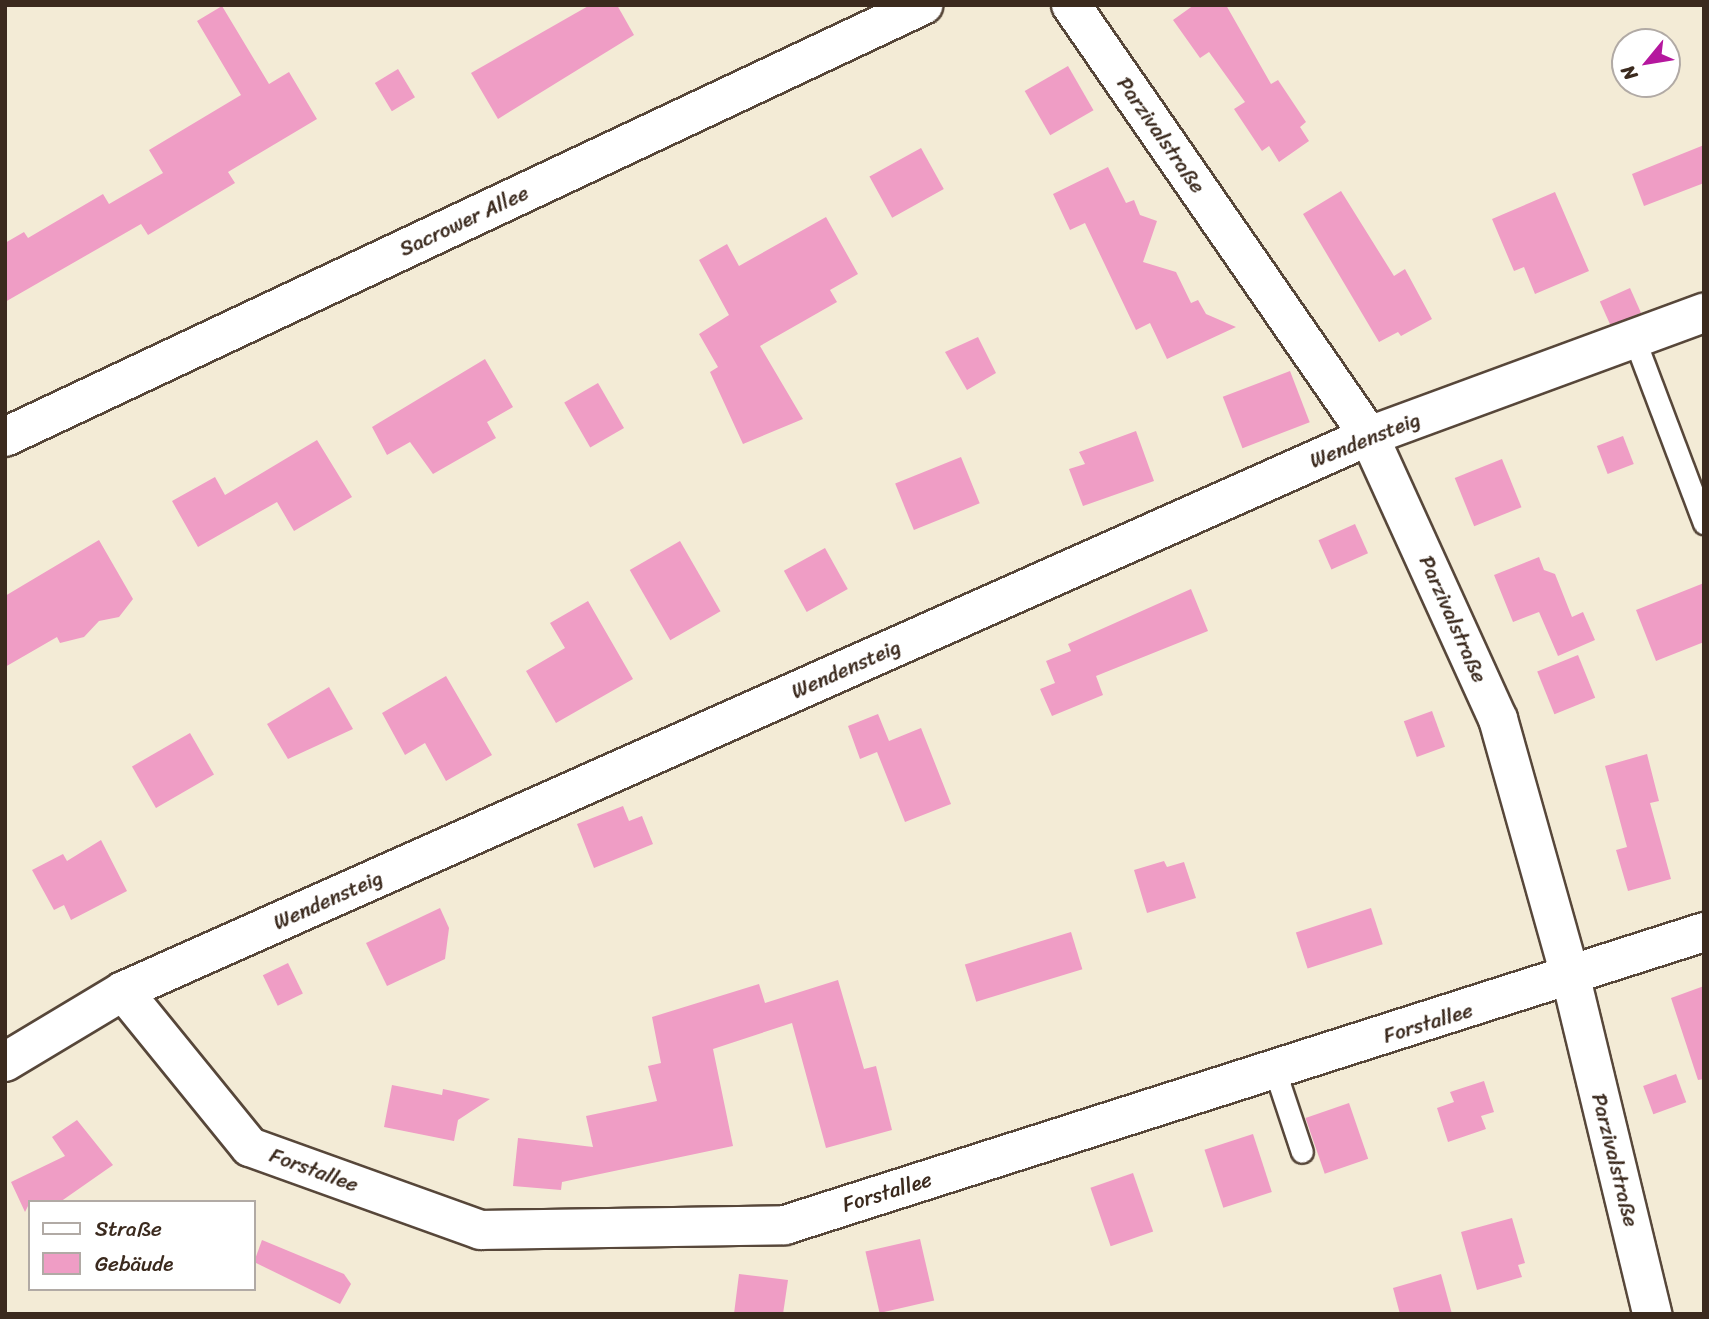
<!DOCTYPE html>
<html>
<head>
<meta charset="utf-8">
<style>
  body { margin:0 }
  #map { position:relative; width:1709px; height:1319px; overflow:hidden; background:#f3ebd6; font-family:Sriracha,sans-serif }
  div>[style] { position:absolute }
  .building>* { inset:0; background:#ef9dc5; transform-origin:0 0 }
  .roads { filter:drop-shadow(2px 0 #57473a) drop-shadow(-2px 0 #57473a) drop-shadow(0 2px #57473a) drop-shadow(0 -2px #57473a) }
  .lane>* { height:21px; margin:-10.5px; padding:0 10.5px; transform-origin:10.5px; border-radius:10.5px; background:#fff }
  .street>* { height:38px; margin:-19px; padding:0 19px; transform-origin:19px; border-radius:19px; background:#fff }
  span { translate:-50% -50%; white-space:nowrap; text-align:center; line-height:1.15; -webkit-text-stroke:5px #fff; paint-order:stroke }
  .street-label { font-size:21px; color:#3b2a1e }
  .frame { position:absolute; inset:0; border:7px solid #3b2a1e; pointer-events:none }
  .legend { position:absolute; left:28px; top:1200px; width:228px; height:91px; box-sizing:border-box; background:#fff; border:2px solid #b1aaa5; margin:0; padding:9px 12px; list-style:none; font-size:21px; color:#3b2a1e }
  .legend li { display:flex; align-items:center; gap:14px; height:35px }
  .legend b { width:35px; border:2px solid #b1aaa5 }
  .north { position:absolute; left:1611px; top:28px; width:70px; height:70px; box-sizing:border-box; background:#fff; border:2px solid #b1aaa5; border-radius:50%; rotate:240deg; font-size:19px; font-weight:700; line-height:28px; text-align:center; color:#3b2a1e }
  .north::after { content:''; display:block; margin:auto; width:24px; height:32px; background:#b5179e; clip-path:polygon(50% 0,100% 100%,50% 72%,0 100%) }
</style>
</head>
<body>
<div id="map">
  <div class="building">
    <div style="clip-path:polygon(590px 5px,617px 5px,634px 35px,498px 119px,471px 73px)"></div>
    <div style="clip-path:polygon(1194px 5px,1226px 5px,1271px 84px,1278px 80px,1306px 122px,1300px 127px,1309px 141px,1279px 162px,1269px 146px,1262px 151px,1234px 109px,1245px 102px,1209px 52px,1200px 58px,1173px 20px)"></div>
    <div style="clip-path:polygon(222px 6px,269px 84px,289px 72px,317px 119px,228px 172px,235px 183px,148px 235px,141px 224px,5px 302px,5px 243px,24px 232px,28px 238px,103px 194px,109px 204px,163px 173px,149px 150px,241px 95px,197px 21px)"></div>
    <div style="left:1068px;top:66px;width:51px;height:50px;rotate:60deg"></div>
    <div style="left:398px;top:69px;width:33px;height:27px;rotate:59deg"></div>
    <div style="clip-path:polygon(1704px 145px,1704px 183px,1644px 206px,1632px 174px)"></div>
    <div style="left:921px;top:148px;width:47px;height:59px;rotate:61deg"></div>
    <div style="clip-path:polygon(1108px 167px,1126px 203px,1134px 200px,1140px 215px,1157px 221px,1143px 262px,1176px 272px,1191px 303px,1198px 300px,1206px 314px,1236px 327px,1167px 359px,1150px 323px,1136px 330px,1085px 223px,1070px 230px,1053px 194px)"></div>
    <div style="clip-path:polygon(1341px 191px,1394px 276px,1405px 269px,1432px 319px,1401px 336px,1398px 332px,1379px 342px,1303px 214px)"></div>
    <div style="clip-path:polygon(1555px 192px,1589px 271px,1535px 294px,1524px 267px,1514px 271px,1492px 219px)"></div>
    <div style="clip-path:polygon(826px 217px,858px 274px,830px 290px,837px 302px,760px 346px,803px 419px,743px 444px,710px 372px,718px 367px,699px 334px,729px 315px,699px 260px,727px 244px,739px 266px)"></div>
    <div style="left:1630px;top:288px;width:27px;height:33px;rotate:66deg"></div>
    <div style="clip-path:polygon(978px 337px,996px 373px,967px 390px,945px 352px)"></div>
    <div style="clip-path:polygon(485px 359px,513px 407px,487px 422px,496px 438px,433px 474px,410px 442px,387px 455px,372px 427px)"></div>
    <div style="left:1290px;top:371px;width:55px;height:72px;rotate:69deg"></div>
    <div style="left:598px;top:383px;width:52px;height:39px;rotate:60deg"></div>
    <div style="clip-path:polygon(1136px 431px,1154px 481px,1083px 506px,1069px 469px,1085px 464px,1079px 452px)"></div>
    <div style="left:1623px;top:436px;width:30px;height:28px;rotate:69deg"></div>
    <div style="clip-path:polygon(317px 440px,352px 497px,294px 531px,277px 502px,198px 547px,172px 501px,215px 477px,225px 495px)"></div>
    <div style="left:961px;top:457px;width:50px;height:71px;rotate:68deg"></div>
    <div style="left:1502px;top:459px;width:52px;height:51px;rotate:68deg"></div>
    <div style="left:1355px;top:524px;width:32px;height:40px;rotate:66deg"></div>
    <div style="clip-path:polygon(99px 540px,133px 599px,119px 617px,99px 621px,84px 637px,60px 643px,57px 637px,5px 667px,5px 596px)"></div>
    <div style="left:680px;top:541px;width:81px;height:58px;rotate:60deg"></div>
    <div style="left:825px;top:548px;width:47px;height:47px;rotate:61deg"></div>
    <div style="clip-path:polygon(1539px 557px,1544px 570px,1555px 574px,1572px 617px,1583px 612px,1595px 640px,1558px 656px,1539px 612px,1513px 622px,1494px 575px)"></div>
    <div style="clip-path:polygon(1704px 583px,1704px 642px,1656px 661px,1636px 610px)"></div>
    <div style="clip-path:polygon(1191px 589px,1208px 631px,1096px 676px,1103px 695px,1052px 716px,1040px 689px,1055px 683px,1046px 661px,1071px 651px,1068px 644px)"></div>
    <div style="clip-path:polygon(588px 601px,633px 679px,556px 723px,526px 671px,565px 648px,550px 623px)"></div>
    <div style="left:1578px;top:655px;width:46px;height:44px;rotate:68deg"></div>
    <div style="clip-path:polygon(446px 676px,492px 755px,446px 781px,425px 743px,405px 755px,382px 713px)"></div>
    <div style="clip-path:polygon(329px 687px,353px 729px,288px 759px,267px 724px)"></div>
    <div style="left:1432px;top:711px;width:38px;height:30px;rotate:70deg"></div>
    <div style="clip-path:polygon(878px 714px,889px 741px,921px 728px,951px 804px,905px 822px,877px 752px,860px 759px,848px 726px)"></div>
    <div style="left:190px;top:733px;width:48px;height:67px;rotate:60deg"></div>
    <div style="clip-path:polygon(1647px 754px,1659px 801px,1650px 803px,1671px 879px,1628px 891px,1616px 850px,1627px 847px,1605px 766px)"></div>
    <div style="clip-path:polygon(623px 806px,629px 821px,642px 816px,653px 844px,594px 868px,577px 824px)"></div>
    <div style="clip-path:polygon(101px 840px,127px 891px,71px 920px,64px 905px,54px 910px,32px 870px,63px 854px,67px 861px)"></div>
    <div style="clip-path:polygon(1164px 861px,1167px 867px,1184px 862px,1196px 898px,1147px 913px,1134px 870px)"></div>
    <div style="clip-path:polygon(440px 908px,449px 928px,445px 959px,387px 986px,366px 943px)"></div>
    <div style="left:1371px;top:908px;width:38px;height:79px;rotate:72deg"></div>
    <div style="left:1071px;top:932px;width:39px;height:111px;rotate:73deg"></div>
    <div style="left:288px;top:963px;width:34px;height:28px;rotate:64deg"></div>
    <div style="clip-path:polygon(838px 980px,864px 1069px,876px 1066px,892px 1130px,826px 1148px,792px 1023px,713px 1049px,733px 1146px,562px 1182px,561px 1190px,513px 1186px,518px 1138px,593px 1147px,586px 1116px,657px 1101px,648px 1066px,661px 1063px,652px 1017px,759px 984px,765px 1003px)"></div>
    <div style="clip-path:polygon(1704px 986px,1704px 1079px,1698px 1080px,1671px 998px)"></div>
    <div style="left:1676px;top:1074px;width:30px;height:35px;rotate:70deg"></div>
    <div style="clip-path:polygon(1484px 1081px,1494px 1112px,1481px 1116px,1486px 1129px,1448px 1142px,1437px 1108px,1454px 1102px,1450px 1092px)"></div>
    <div style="clip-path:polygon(392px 1085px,442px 1095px,443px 1089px,490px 1099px,458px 1120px,454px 1141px,384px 1127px)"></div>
    <div style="left:1349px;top:1103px;width:59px;height:46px;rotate:71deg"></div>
    <div style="clip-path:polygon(77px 1120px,113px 1165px,60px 1202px,30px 1202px,25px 1212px,11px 1182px,65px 1156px,52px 1137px)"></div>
    <div style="left:1253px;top:1134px;width:61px;height:51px;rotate:72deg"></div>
    <div style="left:1133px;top:1173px;width:62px;height:45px;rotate:71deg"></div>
    <div style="clip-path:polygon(1512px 1218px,1525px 1263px,1518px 1265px,1522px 1277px,1477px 1290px,1461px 1232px)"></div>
    <div style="left:920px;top:1239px;width:63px;height:56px;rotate:77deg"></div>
    <div style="clip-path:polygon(262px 1240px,344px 1274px,351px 1284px,340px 1304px,254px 1262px)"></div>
    <div style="clip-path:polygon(739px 1274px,788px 1280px,783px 1314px,734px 1314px)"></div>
    <div style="clip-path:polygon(1441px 1274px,1452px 1314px,1400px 1314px,1393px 1288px)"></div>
  </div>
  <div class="roads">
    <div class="lane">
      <div style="left:1634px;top:338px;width:198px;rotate:69.3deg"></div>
      <div style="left:1275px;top:1071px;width:85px;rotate:71.6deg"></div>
    </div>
    <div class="street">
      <div style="left:1071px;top:5px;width:524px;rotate:55.34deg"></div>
      <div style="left:1369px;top:436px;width:311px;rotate:65.5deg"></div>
      <div style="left:1498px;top:719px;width:269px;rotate:74.3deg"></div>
      <div style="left:1571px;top:978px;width:346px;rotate:76.4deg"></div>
      <div style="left:5px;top:437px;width:1015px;rotate:-25.2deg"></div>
      <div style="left:123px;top:991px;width:201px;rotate:50.9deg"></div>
      <div style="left:250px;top:1147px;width:245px;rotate:19.8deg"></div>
      <div style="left:481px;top:1230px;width:304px;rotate:-0.9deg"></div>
      <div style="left:785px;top:1225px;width:965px;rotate:-17.68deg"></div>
      <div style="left:5px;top:1062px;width:138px;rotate:-31deg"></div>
      <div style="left:123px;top:991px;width:1364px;rotate:-24.01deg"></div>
      <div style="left:1369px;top:436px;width:357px;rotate:-20.2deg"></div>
    </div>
  </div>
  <div class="street-label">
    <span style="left:1161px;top:135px;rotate:55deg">Parzivalstraße</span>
    <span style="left:464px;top:221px;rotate:-25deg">Sacrower Allee</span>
    <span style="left:1365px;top:440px;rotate:-22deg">Wendensteig</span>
    <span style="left:1453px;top:619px;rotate:66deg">Parzivalstraße</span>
    <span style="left:846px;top:669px;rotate:-24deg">Wendensteig</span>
    <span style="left:328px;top:900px;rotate:-24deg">Wendensteig</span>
    <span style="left:1428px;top:1023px;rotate:-17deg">Forstallee</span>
    <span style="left:1615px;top:1160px;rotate:76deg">Parzivalstraße</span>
    <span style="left:314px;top:1170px;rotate:20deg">Forstallee</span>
    <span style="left:887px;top:1192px;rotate:-17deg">Forstallee</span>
  </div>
  <div class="frame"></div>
  <ul class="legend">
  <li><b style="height:9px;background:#fff"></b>Straße</li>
  <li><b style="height:19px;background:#ef9dc5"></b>Gebäude</li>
  </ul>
  <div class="north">N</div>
</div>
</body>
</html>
